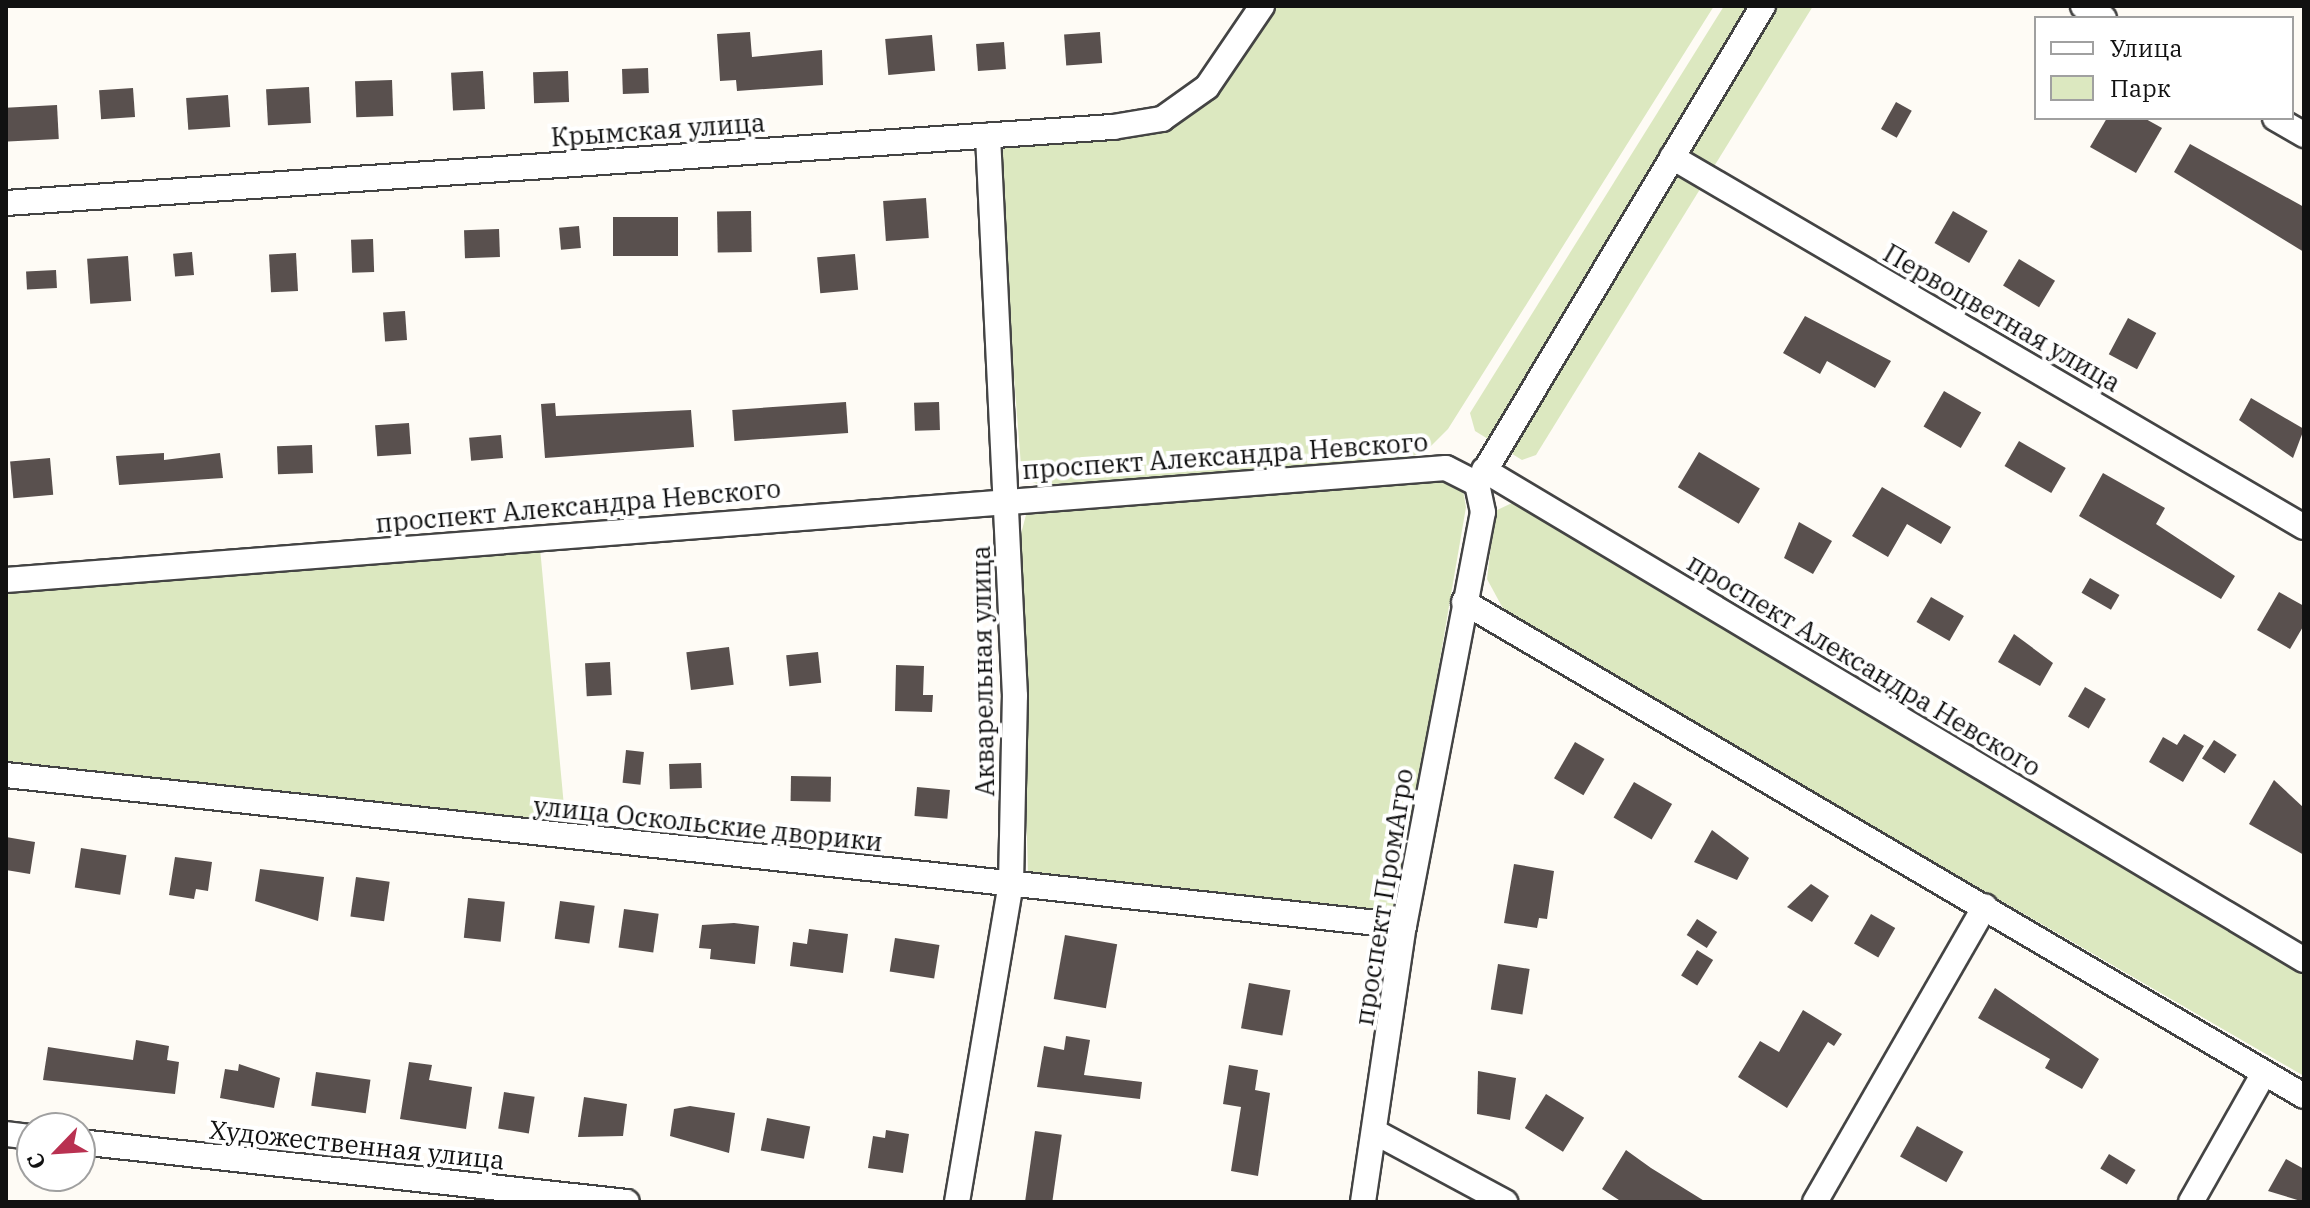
<!DOCTYPE html>
<html>
<head>
<meta charset="utf-8">
<style>
  body { margin:0 }
  #map { position:relative; width:2310px; height:1208px; overflow:hidden; background:#fefbf5; font-family:"IBM Plex Serif",serif }
  div>[style] { position:absolute }
  .green>* { inset:0; background:#dce8c0 }
  .building>* { inset:0; background:#59504e; transform-origin:0 0 }
  .roads { filter:drop-shadow(2px 0 #444) drop-shadow(-2px 0 #444) drop-shadow(0 2px #444) drop-shadow(0 -2px #444) }
  .minor>* { height:24px; margin:-12px; padding:0 12px; transform-origin:12px; border-radius:12px; background:#fff }
  span { translate:-50% -50%; white-space:nowrap; text-align:center; line-height:1.15; -webkit-text-stroke:8px #fff; paint-order:stroke }
  .street-label { font-size:26px; color:#111 }
  .frame { position:absolute; inset:0; border:8px solid #111; pointer-events:none }
  .legend { position:absolute; left:2034px; top:16px; width:260px; height:104px; box-sizing:border-box; background:#fff; border:2px solid #a0a0a0; margin:0; padding:10px 14px; list-style:none; font-size:24px; color:#111 }
  .legend li { display:flex; align-items:center; gap:16px; height:40px }
  .legend b { width:40px; border:2px solid #a0a0a0 }
  .north { position:absolute; left:16px; top:1112px; width:80px; height:80px; box-sizing:border-box; background:#fff; border:2px solid #a0a0a0; border-radius:50%; rotate:245deg; font-size:22px; font-weight:700; line-height:32px; text-align:center; color:#111 }
  .north::after { content:''; display:block; margin:auto; width:28px; height:36px; background:#b93151; clip-path:polygon(50% 0,100% 100%,50% 72%,0 100%) }
</style>
</head>
<body>
<div id="map">
  <div class="green">
    <div style="clip-path:polygon(1271px 6px,1714px 6px,1448px 429px,1425px 452px,1396px 461px,1040px 485px,1022px 478px,997px 163px,1005px 146px,1152px 129px)"></div>
    <div style="clip-path:polygon(1724px 6px,1813px 6px,1536px 455px,1522px 460px,1475px 431px,1470px 413px)"></div>
    <div style="clip-path:polygon(1440px 476px,1463px 490px,1466px 507px,1397px 910px,1385px 915px,1028px 872px,1018px 545px,1026px 515px)"></div>
    <div style="clip-path:polygon(1512px 503px,2304px 969px,2304px 1076px,1506px 614px,1487px 579px,1495px 511px)"></div>
    <div style="clip-path:polygon(540px 548px,566px 828px,6px 766px,6px 591px)"></div>
  </div>
  <div class="building">
    <div style="clip-path:polygon(750px 32px,752px 57px,822px 50px,823px 85px,737px 91px,736px 80px,720px 81px,717px 34px)"></div>
    <div style="left:1100px;top:32px;width:31px;height:36px;rotate:86deg"></div>
    <div style="left:932px;top:35px;width:36px;height:47px;rotate:85deg"></div>
    <div style="left:1004px;top:42px;width:27px;height:28px;rotate:86deg"></div>
    <div style="left:648px;top:68px;width:25px;height:26px;rotate:88deg"></div>
    <div style="left:483px;top:71px;width:38px;height:32px;rotate:87deg"></div>
    <div style="left:568px;top:71px;width:31px;height:35px;rotate:88deg"></div>
    <div style="left:392px;top:80px;width:36px;height:37px;rotate:88deg"></div>
    <div style="left:309px;top:87px;width:36px;height:43px;rotate:87deg"></div>
    <div style="left:133px;top:88px;width:29px;height:34px;rotate:86deg"></div>
    <div style="left:228px;top:95px;width:32px;height:42px;rotate:86deg"></div>
    <div style="left:1896px;top:102px;width:18px;height:31px;rotate:29deg"></div>
    <div style="left:57px;top:105px;width:34px;height:51px;rotate:87deg"></div>
    <div style="clip-path:polygon(2107px 118px,2144px 118px,2162px 128px,2136px 173px,2090px 147px)"></div>
    <div style="clip-path:polygon(2190px 144px,2304px 207px,2304px 252px,2174px 172px)"></div>
    <div style="left:926px;top:198px;width:40px;height:43px;rotate:86deg"></div>
    <div style="left:751px;top:211px;width:41px;height:34px;rotate:89deg"></div>
    <div style="left:1953px;top:211px;width:40px;height:37px;rotate:30deg"></div>
    <div style="left:613px;top:217px;width:65px;height:39px"></div>
    <div style="left:579px;top:226px;width:22px;height:20px;rotate:85deg"></div>
    <div style="left:499px;top:229px;width:28px;height:35px;rotate:88deg"></div>
    <div style="left:373px;top:239px;width:33px;height:22px;rotate:88deg"></div>
    <div style="left:192px;top:252px;width:23px;height:19px;rotate:85deg"></div>
    <div style="left:296px;top:253px;width:38px;height:27px;rotate:87deg"></div>
    <div style="left:855px;top:254px;width:36px;height:38px;rotate:85deg"></div>
    <div style="left:128px;top:256px;width:45px;height:41px;rotate:86deg"></div>
    <div style="left:2019px;top:259px;width:42px;height:31px;rotate:31deg"></div>
    <div style="left:56px;top:270px;width:18px;height:30px;rotate:87deg"></div>
    <div style="left:405px;top:311px;width:29px;height:22px;rotate:86deg"></div>
    <div style="clip-path:polygon(1805px 316px,1891px 361px,1875px 388px,1827px 361px,1820px 374px,1783px 353px)"></div>
    <div style="left:2128px;top:318px;width:32px;height:41px;rotate:28deg"></div>
    <div style="left:1944px;top:391px;width:43px;height:41px;rotate:30deg"></div>
    <div style="clip-path:polygon(2251px 398px,2304px 429px,2293px 458px,2239px 420px)"></div>
    <div style="left:846px;top:402px;width:31px;height:114px;rotate:86deg"></div>
    <div style="left:939px;top:402px;width:28px;height:25px;rotate:88deg"></div>
    <div style="clip-path:polygon(555px 403px,556px 416px,691px 410px,694px 447px,545px 458px,541px 404px)"></div>
    <div style="left:409px;top:423px;width:31px;height:34px;rotate:86deg"></div>
    <div style="left:501px;top:435px;width:23px;height:32px;rotate:85deg"></div>
    <div style="left:2019px;top:441px;width:54px;height:29px;rotate:30deg"></div>
    <div style="left:312px;top:445px;width:28px;height:35px;rotate:88deg"></div>
    <div style="left:1699px;top:452px;width:71px;height:41px;rotate:31deg"></div>
    <div style="clip-path:polygon(164px 453px,164px 460px,220px 453px,223px 478px,119px 485px,116px 456px)"></div>
    <div style="left:50px;top:458px;width:37px;height:40px;rotate:85deg"></div>
    <div style="clip-path:polygon(2103px 473px,2165px 508px,2156px 524px,2235px 576px,2221px 599px,2079px 516px)"></div>
    <div style="clip-path:polygon(1882px 487px,1951px 527px,1941px 544px,1907px 524px,1888px 557px,1852px 536px)"></div>
    <div style="clip-path:polygon(1799px 522px,1832px 541px,1813px 574px,1784px 558px)"></div>
    <div style="left:2090px;top:578px;width:34px;height:17px;rotate:30deg"></div>
    <div style="clip-path:polygon(2279px 592px,2304px 606px,2304px 625px,2290px 649px,2257px 630px)"></div>
    <div style="left:1931px;top:597px;width:38px;height:29px;rotate:30deg"></div>
    <div style="clip-path:polygon(2014px 634px,2053px 663px,2040px 686px,1998px 662px)"></div>
    <div style="left:729px;top:647px;width:38px;height:43px;rotate:83deg"></div>
    <div style="left:818px;top:652px;width:31px;height:32px;rotate:84deg"></div>
    <div style="left:610px;top:662px;width:33px;height:25px;rotate:87deg"></div>
    <div style="clip-path:polygon(896px 665px,924px 666px,923px 695px,933px 695px,932px 712px,895px 711px)"></div>
    <div style="left:2085px;top:687px;width:24px;height:34px;rotate:30deg"></div>
    <div style="clip-path:polygon(2184px 734px,2204px 746px,2183px 782px,2149px 762px,2163px 737px,2177px 745px)"></div>
    <div style="left:2214px;top:740px;width:27px;height:22px;rotate:33deg"></div>
    <div style="left:1575px;top:742px;width:34px;height:42px;rotate:30deg"></div>
    <div style="left:626px;top:750px;width:18px;height:33px;rotate:6deg"></div>
    <div style="left:701px;top:763px;width:25px;height:32px;rotate:88deg"></div>
    <div style="left:791px;top:776px;width:40px;height:25px;rotate:1deg"></div>
    <div style="clip-path:polygon(2274px 780px,2304px 808px,2304px 855px,2249px 824px)"></div>
    <div style="left:1634px;top:782px;width:44px;height:41px;rotate:30deg"></div>
    <div style="left:917px;top:787px;width:33px;height:29px;rotate:5deg"></div>
    <div style="clip-path:polygon(1712px 830px,1749px 858px,1737px 880px,1694px 862px)"></div>
    <div style="clip-path:polygon(6px 837px,35px 842px,30px 874px,6px 870px)"></div>
    <div style="left:81px;top:848px;width:46px;height:40px;rotate:9deg"></div>
    <div style="clip-path:polygon(175px 857px,212px 862px,208px 891px,196px 889px,194px 899px,169px 895px)"></div>
    <div style="clip-path:polygon(1514px 864px,1554px 871px,1547px 919px,1539px 918px,1537px 928px,1504px 923px)"></div>
    <div style="clip-path:polygon(260px 869px,324px 877px,318px 921px,255px 901px)"></div>
    <div style="left:356px;top:877px;width:34px;height:40px;rotate:8deg"></div>
    <div style="clip-path:polygon(1811px 884px,1829px 896px,1812px 922px,1787px 907px)"></div>
    <div style="left:468px;top:898px;width:37px;height:40px;rotate:6deg"></div>
    <div style="left:560px;top:901px;width:35px;height:38px;rotate:8deg"></div>
    <div style="left:624px;top:909px;width:35px;height:39px;rotate:8deg"></div>
    <div style="left:1871px;top:914px;width:28px;height:34px;rotate:30deg"></div>
    <div style="left:1697px;top:919px;width:24px;height:19px;rotate:33deg"></div>
    <div style="clip-path:polygon(734px 923px,759px 926px,755px 964px,710px 959px,711px 949px,699px 948px,702px 925px)"></div>
    <div style="clip-path:polygon(809px 929px,848px 934px,843px 973px,790px 966px,793px 942px,807px 944px)"></div>
    <div style="left:1065px;top:935px;width:53px;height:65px;rotate:10deg"></div>
    <div style="left:895px;top:938px;width:45px;height:34px;rotate:9deg"></div>
    <div style="left:1697px;top:950px;width:19px;height:30px;rotate:32deg"></div>
    <div style="left:1498px;top:964px;width:32px;height:46px;rotate:9deg"></div>
    <div style="left:1249px;top:983px;width:42px;height:46px;rotate:10deg"></div>
    <div style="clip-path:polygon(1995px 988px,2099px 1059px,2082px 1089px,2045px 1068px,2050px 1059px,1978px 1018px)"></div>
    <div style="clip-path:polygon(1803px 1010px,1842px 1034px,1834px 1046px,1828px 1042px,1787px 1108px,1738px 1077px,1760px 1041px,1779px 1052px)"></div>
    <div style="clip-path:polygon(1066px 1036px,1090px 1040px,1084px 1075px,1142px 1082px,1140px 1099px,1037px 1087px,1044px 1046px,1064px 1050px)"></div>
    <div style="clip-path:polygon(136px 1040px,169px 1046px,167px 1060px,179px 1062px,175px 1094px,43px 1080px,48px 1047px,133px 1060px)"></div>
    <div style="clip-path:polygon(409px 1062px,432px 1065px,429px 1080px,472px 1087px,466px 1129px,400px 1119px)"></div>
    <div style="clip-path:polygon(239px 1064px,280px 1078px,274px 1108px,220px 1098px,225px 1069px,238px 1071px)"></div>
    <div style="clip-path:polygon(1229px 1065px,1258px 1070px,1255px 1090px,1270px 1093px,1258px 1176px,1231px 1171px,1241px 1107px,1223px 1104px)"></div>
    <div style="clip-path:polygon(1478px 1071px,1516px 1078px,1510px 1120px,1477px 1114px)"></div>
    <div style="left:316px;top:1072px;width:55px;height:34px;rotate:8deg"></div>
    <div style="left:504px;top:1092px;width:31px;height:37px;rotate:9deg"></div>
    <div style="left:1546px;top:1094px;width:45px;height:40px;rotate:32deg"></div>
    <div style="clip-path:polygon(584px 1097px,627px 1104px,623px 1136px,578px 1137px)"></div>
    <div style="clip-path:polygon(690px 1106px,735px 1113px,729px 1153px,670px 1136px,674px 1109px)"></div>
    <div style="left:767px;top:1118px;width:44px;height:33px;rotate:11deg"></div>
    <div style="left:1917px;top:1126px;width:53px;height:35px;rotate:29deg"></div>
    <div style="clip-path:polygon(886px 1130px,909px 1134px,903px 1173px,868px 1168px,873px 1136px,885px 1138px)"></div>
    <div style="left:1035px;top:1131px;width:27px;height:72px;rotate:8deg"></div>
    <div style="clip-path:polygon(1626px 1150px,1651px 1168px,1706px 1202px,1622px 1202px,1602px 1189px)"></div>
    <div style="left:2109px;top:1154px;width:31px;height:17px;rotate:31deg"></div>
    <div style="clip-path:polygon(2286px 1159px,2304px 1169px,2304px 1202px,2268px 1191px)"></div>
  </div>
  <div class="roads">
    <div class="minor">
      <div style="left:2083px;top:6px;width:24px;rotate:30deg"></div>
      <div style="left:2275px;top:118px;width:34px;rotate:30deg"></div>
      <div style="left:1672px;top:157px;width:732px;rotate:30.35deg"></div>
      <div style="left:6px;top:203px;width:1110px;rotate:-3.93deg"></div>
      <div style="left:1113px;top:127px;width:50px;rotate:-9.3deg"></div>
      <div style="left:1162px;top:119px;width:55px;rotate:-35.4deg"></div>
      <div style="left:1207px;top:87px;width:98px;rotate:-55.8deg"></div>
      <div style="left:1484px;top:470px;width:955px;rotate:30.86deg"></div>
      <div style="left:6px;top:580px;width:1444px;rotate:-4.45deg"></div>
      <div style="left:1446px;top:468px;width:35px;rotate:27deg"></div>
      <div style="left:1477px;top:484px;width:557px;rotate:-59.11deg"></div>
      <div style="left:1464px;top:602px;width:974px;rotate:30.46deg"></div>
      <div style="left:6px;top:775px;width:1406px;rotate:6.16deg"></div>
      <div style="left:1375px;top:1132px;width:148px;rotate:28.3deg"></div>
      <div style="left:6px;top:1134px;width:26px;rotate:7deg"></div>
      <div style="left:80px;top:1142px;width:550px;rotate:6.26deg"></div>
      <div style="left:957px;top:1202px;width:323px;rotate:-80.4deg"></div>
      <div style="left:1011px;top:884px;width:188px;rotate:-88.8deg"></div>
      <div style="left:1015px;top:696px;width:561px;rotate:-92.76deg"></div>
      <div style="left:1363px;top:1202px;width:279px;rotate:-81.6deg"></div>
      <div style="left:1404px;top:926px;width:421px;rotate:-79.2deg"></div>
      <div style="left:1483px;top:512px;width:29px;rotate:-102deg"></div>
      <div style="left:1815px;top:1202px;width:341px;rotate:-60.1deg"></div>
      <div style="left:2191px;top:1202px;width:148px;rotate:-60.5deg"></div>
    </div>
  </div>
  <div class="street-label">
    <span style="left:658px;top:130px;rotate:-4deg">Крымская улица</span>
    <span style="left:2002px;top:318px;rotate:30deg">Первоцветная улица</span>
    <span style="left:1225px;top:456px;rotate:-4deg">проспект Александра Невского</span>
    <span style="left:578px;top:506px;rotate:-5deg">проспект Александра Невского</span>
    <span style="left:1864px;top:665px;rotate:31deg">проспект Александра Невского</span>
    <span style="left:983px;top:671px;rotate:-91deg">Акварельная улица</span>
    <span style="left:708px;top:824px;rotate:6deg">улица Оскольские дворики</span>
    <span style="left:1384px;top:897px;rotate:-81deg">проспект ПромАгро</span>
    <span style="left:357px;top:1145px;rotate:6deg">Художественная улица</span>
  </div>
  <div class="frame"></div>
  <ul class="legend">
  <li><b style="height:10px;background:#fff"></b>Улица</li>
  <li><b style="height:22px;background:#dce8c0"></b>Парк</li>
  </ul>
  <div class="north">С</div>
</div>
</body>
</html>
